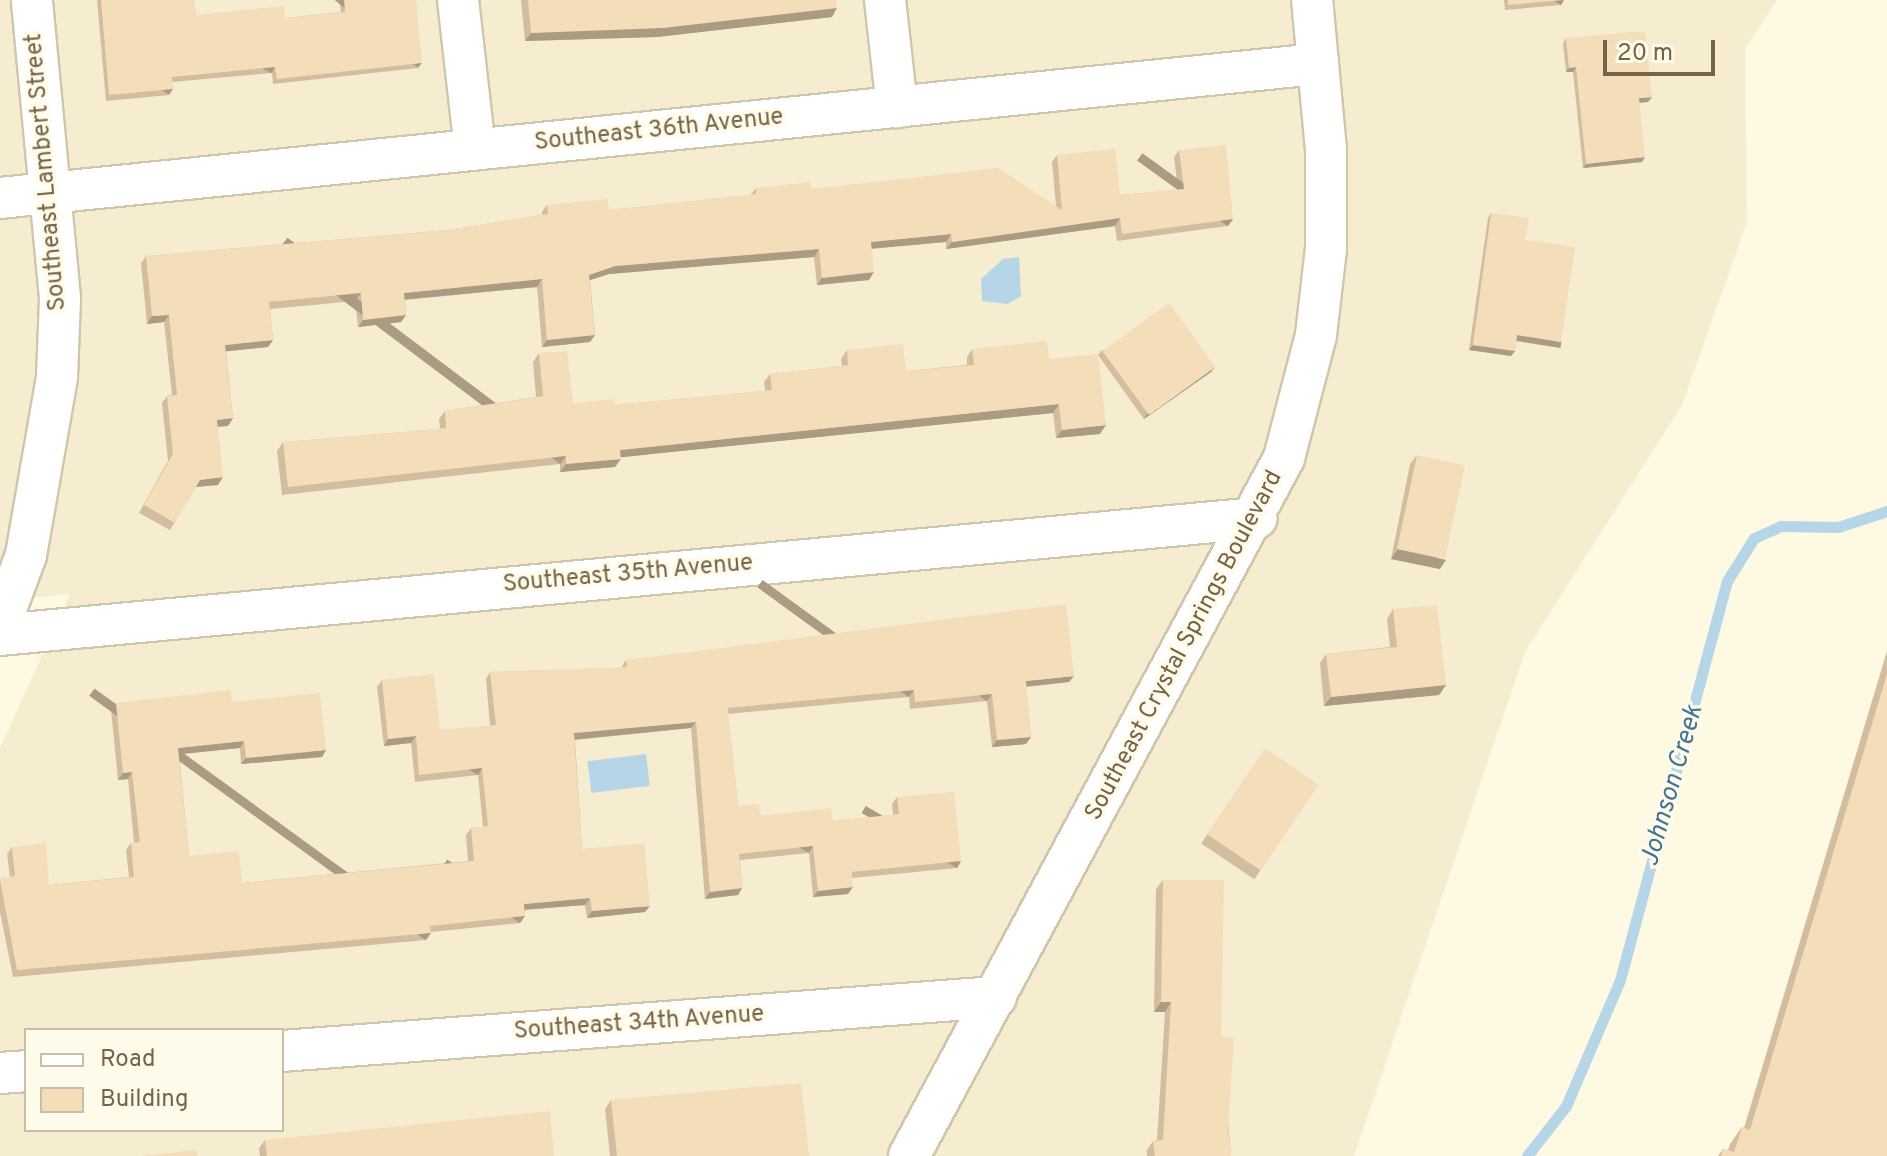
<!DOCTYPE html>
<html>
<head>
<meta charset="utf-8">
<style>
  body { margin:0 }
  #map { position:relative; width:1887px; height:1156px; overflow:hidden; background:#fdf9e3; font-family:Overpass,sans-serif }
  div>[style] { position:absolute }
  .residential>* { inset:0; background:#f6edd1 }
  .water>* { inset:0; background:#b6d6e8; transform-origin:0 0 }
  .stream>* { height:11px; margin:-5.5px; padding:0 5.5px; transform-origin:5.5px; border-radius:5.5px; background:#b6d6e8 }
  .roads { filter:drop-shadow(2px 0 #d1c5ab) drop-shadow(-2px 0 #d1c5ab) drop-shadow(0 2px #d1c5ab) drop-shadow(0 -2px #d1c5ab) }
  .street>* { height:40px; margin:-20px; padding:0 20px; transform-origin:20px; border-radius:20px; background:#fff }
  .wall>* { inset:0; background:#d2be9f; transform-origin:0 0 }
  .shaded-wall>* { inset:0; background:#ab9b82; transform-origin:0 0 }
  .building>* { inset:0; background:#f4ddb9; transform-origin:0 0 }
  span { translate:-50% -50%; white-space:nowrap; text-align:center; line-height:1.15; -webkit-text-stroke:7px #fffbeb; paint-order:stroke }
  .street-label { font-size:24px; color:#776347 }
  .water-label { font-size:26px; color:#427594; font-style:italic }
  .legend { position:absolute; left:24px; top:1028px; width:260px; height:104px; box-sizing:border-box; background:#fffbeb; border:2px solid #c9bea9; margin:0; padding:10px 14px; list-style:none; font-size:24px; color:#776347 }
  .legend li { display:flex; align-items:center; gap:16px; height:40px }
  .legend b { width:40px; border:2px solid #c9bea9 }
  .scale { position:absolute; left:1603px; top:40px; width:112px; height:36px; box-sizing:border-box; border:4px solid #776347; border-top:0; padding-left:10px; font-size:24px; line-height:28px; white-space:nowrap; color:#776347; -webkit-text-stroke:6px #fffbeb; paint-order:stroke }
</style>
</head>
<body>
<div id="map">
  <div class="residential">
    <div style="clip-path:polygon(evenodd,0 0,1777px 0,1745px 49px,1747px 222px,1682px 405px,1525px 652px,1354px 1156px,0 1156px,0 748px,70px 594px,0 601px,0 0,26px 1030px,282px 1030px,282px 1130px,26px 1130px,26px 1030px)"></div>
  </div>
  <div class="water">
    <div style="clip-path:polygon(1019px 257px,1021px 296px,1008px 304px,982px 301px,981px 279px,1003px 259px)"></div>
    <div style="left:646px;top:754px;width:32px;height:59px;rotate:83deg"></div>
  </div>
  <div class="stream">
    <div style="left:1527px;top:1156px;width:63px;rotate:-52deg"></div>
    <div style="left:1566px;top:1106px;width:137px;rotate:-66.8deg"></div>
    <div style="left:1620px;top:980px;width:413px;rotate:-75deg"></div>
    <div style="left:1727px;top:581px;width:51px;rotate:-57.9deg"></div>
    <div style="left:1754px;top:538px;width:30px;rotate:-24deg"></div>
    <div style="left:1781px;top:526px;width:57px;rotate:1deg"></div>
    <div style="left:1838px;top:527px;width:52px;rotate:-18.1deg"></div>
  </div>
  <div class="roads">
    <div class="street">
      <div style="left:458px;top:0;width:150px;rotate:83.5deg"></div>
      <div style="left:885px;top:0;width:108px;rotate:83.6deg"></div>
      <div style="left:0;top:198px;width:1325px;rotate:-5.81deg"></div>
      <div style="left:0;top:625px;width:75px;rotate:-69.6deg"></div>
      <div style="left:26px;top:555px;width:181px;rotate:-80.1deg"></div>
      <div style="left:57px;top:377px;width:79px;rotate:-87.8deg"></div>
      <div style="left:60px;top:298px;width:299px;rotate:-95.4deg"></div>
      <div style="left:0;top:635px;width:1262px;rotate:-5.32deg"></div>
      <div style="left:282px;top:1051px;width:716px;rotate:-4.33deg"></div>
      <div style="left:0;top:1073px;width:26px;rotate:-4deg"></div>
      <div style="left:909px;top:1156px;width:792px;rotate:-61.75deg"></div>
      <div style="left:1284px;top:458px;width:127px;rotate:-75.4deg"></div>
      <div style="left:1316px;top:335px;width:87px;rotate:-83.4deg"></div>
      <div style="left:1326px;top:249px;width:99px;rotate:-90deg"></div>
      <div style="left:1326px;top:150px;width:151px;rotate:-95.3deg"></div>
    </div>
  </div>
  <div class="wall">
    <div style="clip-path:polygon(97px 0,194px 0,196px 15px,285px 18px,341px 12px,340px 4px,342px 0,416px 0,418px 68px,273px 84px,272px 73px,172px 82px,173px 89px,169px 95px,106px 101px)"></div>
    <div style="clip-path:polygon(521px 0,836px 0,832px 17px,657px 37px,525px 41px)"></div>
    <div style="clip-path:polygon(1504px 0,1564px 0,1561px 5px,1505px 10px)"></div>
    <div style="clip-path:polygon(1566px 38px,1648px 102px,1639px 103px,1642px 162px,1583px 168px,1573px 72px,1566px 72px,1563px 43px)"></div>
    <div style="clip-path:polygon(1179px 150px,1233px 219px,1228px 226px,1117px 241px,1115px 226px,946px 249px,946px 242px,871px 249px,869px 280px,817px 285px,814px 257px,609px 274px,590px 280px,595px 335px,590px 342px,542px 347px,537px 287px,405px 300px,406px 315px,401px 322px,358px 327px,355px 301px,270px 309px,273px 340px,268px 347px,226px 351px,233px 418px,228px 426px,218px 427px,218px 485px,196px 487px,170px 530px,139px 513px,168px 461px,162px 403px,167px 396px,172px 395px,164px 322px,147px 324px,141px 263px,146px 256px,448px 230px,542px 215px,542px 212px,547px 205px,609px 210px,751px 195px,756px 188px,811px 189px,1056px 206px,1052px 162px,1057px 155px,1120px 195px,1178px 190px,1174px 157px)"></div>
    <div style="clip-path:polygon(1491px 213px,1525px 240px,1558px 347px,1516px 340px,1515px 351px,1511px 356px,1469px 350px,1488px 218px)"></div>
    <div style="clip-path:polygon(972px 349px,1049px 359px,1100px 434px,1056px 438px,1053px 413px,620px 457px,615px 467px,560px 472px,560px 464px,282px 495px,277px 451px,283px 442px,440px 429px,439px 419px,445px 411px,536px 397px,533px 362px,539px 353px,573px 403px,615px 405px,765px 391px,764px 382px,770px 374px,842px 366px,841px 359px,847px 350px,906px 371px,967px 365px,967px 357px)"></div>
    <div style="clip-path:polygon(1102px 350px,1215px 367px,1211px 372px,1144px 419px,1098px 355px)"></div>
    <div style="clip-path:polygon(1417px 455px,1440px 569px,1391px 559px,1410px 464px)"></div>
    <div style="clip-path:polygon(1393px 609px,1446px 685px,1439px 695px,1324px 706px,1320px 663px,1326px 654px,1390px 647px,1387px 619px)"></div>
    <div style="clip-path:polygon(1887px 651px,1887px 1156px,1718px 1156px,1723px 1149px,1728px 1150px,1730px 1144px,1742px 1127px,1744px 1128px)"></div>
    <div style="clip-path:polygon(626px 660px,1069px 682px,1026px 687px,1031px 737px,1026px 744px,992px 747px,987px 701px,910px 709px,909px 697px,728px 714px,738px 806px,760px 816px,833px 821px,893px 815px,892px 804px,897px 797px,961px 861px,957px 868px,852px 878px,848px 894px,813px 897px,809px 853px,740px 860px,742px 888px,738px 895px,705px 899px,691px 728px,575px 740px,582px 849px,645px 912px,587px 918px,585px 905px,525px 910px,525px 916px,520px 923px,431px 932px,426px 940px,13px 977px,0 912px,0 878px,10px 877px,7px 854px,12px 847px,49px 885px,129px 877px,126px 850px,131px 843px,134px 843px,128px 779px,118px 780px,111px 710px,116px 703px,232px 702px,326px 750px,322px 757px,241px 764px,240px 748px,179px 754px,189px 856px,242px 883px,468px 861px,466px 835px,471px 828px,483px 827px,478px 775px,415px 782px,411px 743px,384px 746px,377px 687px,382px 680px,440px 730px,490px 726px,486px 679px,490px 672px,621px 668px)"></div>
    <div style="left:1265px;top:749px;width:64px;height:114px;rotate:34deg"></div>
    <div style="clip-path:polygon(1163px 880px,1221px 1037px,1231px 1156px,1147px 1156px,1147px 1150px,1153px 1141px,1157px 1140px,1165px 1012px,1154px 1012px,1156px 889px)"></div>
    <div style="clip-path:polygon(611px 1100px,809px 1156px,610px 1156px,605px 1109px)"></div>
    <div style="clip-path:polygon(265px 1140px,554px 1156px,260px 1156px,259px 1148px)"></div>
  </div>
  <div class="shaded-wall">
    <div style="left:1564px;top:0;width:6px;height:56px;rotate:121deg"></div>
    <div style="clip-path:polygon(837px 8px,832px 17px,657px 37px,525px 41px,531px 33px)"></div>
    <div style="left:422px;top:63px;width:6px;height:146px;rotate:129deg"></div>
    <div style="left:275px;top:67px;width:7px;height:103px;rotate:117deg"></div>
    <div style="clip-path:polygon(1576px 67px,1573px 72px,1566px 72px,1569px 68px)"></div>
    <div style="left:173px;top:89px;width:7px;height:64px;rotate:124deg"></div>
    <div style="clip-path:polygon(1652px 97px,1648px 102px,1636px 103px,1639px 98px)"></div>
    <div style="clip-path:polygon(1645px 157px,1642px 162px,1583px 168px,1586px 164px)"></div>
    <div style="clip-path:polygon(1120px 218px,1115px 226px,946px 249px,952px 242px)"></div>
    <div style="left:1233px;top:219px;width:9px;height:112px;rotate:126deg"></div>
    <div style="clip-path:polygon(951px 234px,946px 242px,866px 249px,871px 242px)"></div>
    <div style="clip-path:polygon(819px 249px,814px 257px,609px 274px,584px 282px,589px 275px,615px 266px)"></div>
    <div style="clip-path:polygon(874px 272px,869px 280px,817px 285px,822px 278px)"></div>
    <div style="clip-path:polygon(542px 279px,537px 287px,399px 300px,404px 293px)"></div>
    <div style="left:361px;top:293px;width:10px;height:92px;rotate:127deg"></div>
    <div style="clip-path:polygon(169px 315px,164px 322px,147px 324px,152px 316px)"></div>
    <div style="clip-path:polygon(406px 315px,401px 322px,358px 327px,363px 320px)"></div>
    <div style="clip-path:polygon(595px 335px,590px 342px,542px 347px,547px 340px)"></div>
    <div style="left:1517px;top:335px;width:45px;height:6px;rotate:9deg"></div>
    <div style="clip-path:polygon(273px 340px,268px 347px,220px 352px,225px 345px)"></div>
    <div style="clip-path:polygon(1473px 345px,1515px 351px,1511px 356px,1469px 350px)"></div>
    <div style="clip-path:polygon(1215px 367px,1211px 372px,1144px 419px,1147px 414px)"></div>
    <div style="clip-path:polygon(1059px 404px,1053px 413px,614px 458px,620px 450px)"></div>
    <div style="clip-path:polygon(233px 418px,228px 426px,212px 427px,217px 420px)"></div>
    <div style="clip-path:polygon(1106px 425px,1100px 434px,1056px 438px,1062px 430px)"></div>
    <div style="left:566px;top:456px;width:10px;height:280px;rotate:127deg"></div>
    <div style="clip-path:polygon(621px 459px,615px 467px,560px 472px,566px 464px)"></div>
    <div style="clip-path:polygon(223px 477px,218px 485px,195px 487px,200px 480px)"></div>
    <div style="clip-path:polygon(1398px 549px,1446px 560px,1440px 569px,1391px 559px)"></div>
    <div style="clip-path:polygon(1074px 676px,1069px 682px,1021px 687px,1026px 681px)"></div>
    <div style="clip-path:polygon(1446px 685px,1439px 695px,1324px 706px,1331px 697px)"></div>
    <div style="left:914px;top:690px;width:9px;height:187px;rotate:126deg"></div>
    <div style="left:992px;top:694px;width:9px;height:77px;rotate:126deg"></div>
    <div style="clip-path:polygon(696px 722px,691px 728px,570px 740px,574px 733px)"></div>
    <div style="clip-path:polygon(416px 736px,411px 743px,384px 746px,388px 739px)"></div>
    <div style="clip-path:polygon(1031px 737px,1026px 744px,992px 747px,997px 740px)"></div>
    <div style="clip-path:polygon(244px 741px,240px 748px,173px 755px,178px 748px)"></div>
    <div style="clip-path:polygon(326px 750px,322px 757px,241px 764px,246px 758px)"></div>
    <div style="left:482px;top:768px;width:8px;height:63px;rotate:120deg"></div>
    <div style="clip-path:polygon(132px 772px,128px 779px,118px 780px,123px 773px)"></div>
    <div style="left:813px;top:846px;width:8px;height:74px;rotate:120deg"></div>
    <div style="left:961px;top:861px;width:8px;height:110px;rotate:120deg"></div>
    <div style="clip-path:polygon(853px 887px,848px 894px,813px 897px,818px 891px)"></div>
    <div style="clip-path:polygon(742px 888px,738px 895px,705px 899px,710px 892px)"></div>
    <div style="clip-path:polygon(590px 898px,585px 905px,519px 910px,524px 904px)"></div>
    <div style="clip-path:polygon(650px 906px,645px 912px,587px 918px,592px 911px)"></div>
    <div style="left:525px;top:916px;width:9px;height:96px;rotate:126deg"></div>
    <div style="left:431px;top:933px;width:9px;height:416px;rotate:126deg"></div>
    <div style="clip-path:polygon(1161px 1002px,1171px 1002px,1165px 1012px,1154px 1012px)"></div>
  </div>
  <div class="building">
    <div style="clip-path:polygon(101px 0,194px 0,196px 15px,284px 6px,285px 18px,345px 12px,344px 0,416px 0,422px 63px,277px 79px,275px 67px,172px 77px,173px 89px,109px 95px)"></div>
    <div style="clip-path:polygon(528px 0,836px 0,837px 8px,663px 28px,531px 33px)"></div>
    <div style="clip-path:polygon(1508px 0,1564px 0,1508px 5px)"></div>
    <div style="clip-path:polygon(1645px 31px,1652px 97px,1639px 98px,1645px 157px,1586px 164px,1576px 67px,1569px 68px,1566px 38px)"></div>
    <div style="clip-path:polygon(1226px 145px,1233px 219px,1122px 234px,1120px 218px,952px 242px,951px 234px,871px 242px,874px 272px,822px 278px,819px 249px,615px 266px,589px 275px,595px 335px,547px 340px,542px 279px,404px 293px,406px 315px,363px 320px,361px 293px,269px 302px,273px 340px,225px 345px,233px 418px,217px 420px,223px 477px,200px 480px,175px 523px,144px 505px,173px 454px,167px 396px,177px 395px,169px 315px,152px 316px,146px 256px,448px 230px,548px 214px,547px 205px,608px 199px,609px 210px,756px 194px,756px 188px,810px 182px,811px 189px,998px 168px,1062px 210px,1057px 155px,1115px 149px,1120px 195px,1184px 189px,1179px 150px)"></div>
    <div style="clip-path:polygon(1491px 213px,1529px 218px,1525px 240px,1575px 247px,1561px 342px,1517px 335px,1515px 351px,1473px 345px)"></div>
    <div style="left:1169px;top:303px;width:79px;height:82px;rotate:54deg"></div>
    <div style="clip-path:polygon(1047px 341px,1049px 359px,1098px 354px,1106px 425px,1062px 430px,1059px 404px,620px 450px,621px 459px,566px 464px,566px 456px,288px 487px,283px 442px,446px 428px,445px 411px,543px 396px,539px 353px,567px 351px,573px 403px,614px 399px,615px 405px,772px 390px,770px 374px,848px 365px,847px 350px,903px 344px,906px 371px,974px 365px,972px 349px)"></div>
    <div style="left:1417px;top:455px;width:49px;height:96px;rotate:12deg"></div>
    <div style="clip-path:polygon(1066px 604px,1074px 676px,1026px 681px,1031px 737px,997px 740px,992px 694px,915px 702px,914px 690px,728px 708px,738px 806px,759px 804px,760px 816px,831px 808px,833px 821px,899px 814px,897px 797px,954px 792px,961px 861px,852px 872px,853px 887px,818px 891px,813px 846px,739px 854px,742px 888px,710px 892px,696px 722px,574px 733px,582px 849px,644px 843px,650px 906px,592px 911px,590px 898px,524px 904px,525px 916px,430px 926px,431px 933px,17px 970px,0 880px,0 878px,15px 876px,12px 847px,46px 843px,49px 885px,134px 877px,131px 843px,140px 842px,132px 772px,123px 773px,116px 703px,230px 690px,232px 702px,320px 693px,326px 750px,246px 758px,244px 741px,178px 748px,189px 856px,239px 851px,242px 883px,474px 861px,471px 828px,488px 826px,482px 768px,419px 775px,416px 736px,388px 739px,382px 680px,434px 674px,440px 730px,496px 725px,490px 672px,627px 667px,626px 660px)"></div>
    <div style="clip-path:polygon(1437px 605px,1446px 685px,1331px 697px,1326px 654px,1397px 647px,1393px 609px)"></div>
    <div style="clip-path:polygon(1887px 674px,1887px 1156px,1721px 1156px,1723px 1149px,1734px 1152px,1742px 1127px,1750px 1130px)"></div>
    <div style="left:1265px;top:749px;width:64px;height:103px;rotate:34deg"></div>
    <div style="clip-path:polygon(1163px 880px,1224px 880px,1221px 1037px,1234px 1038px,1228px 1127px,1231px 1156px,1155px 1156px,1153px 1141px,1163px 1140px,1171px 1002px,1161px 1002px)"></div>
    <div style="clip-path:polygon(801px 1083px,809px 1156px,617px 1156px,611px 1100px)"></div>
    <div style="clip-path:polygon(550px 1111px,554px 1156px,267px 1156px,265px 1140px)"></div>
    <div style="clip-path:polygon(197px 1150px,197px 1156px,140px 1156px)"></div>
  </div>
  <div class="street-label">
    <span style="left:659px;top:131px;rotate:-6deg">Southeast 36th Avenue</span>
    <span style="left:47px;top:172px;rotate:-95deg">Southeast Lambert Street</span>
    <span style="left:628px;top:575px;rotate:-5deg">Southeast 35th Avenue</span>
    <span style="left:1185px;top:646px;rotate:-62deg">Southeast Crystal Springs Boulevard</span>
    <span style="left:639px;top:1024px;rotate:-4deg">Southeast 34th Avenue</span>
  </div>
  <div class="water-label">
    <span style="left:1673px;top:786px;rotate:-74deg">Johnson Creek</span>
  </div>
  <ul class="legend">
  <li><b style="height:10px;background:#fff"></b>Road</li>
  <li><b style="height:22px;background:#f4ddb9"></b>Building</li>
  </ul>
  <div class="scale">20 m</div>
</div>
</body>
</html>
